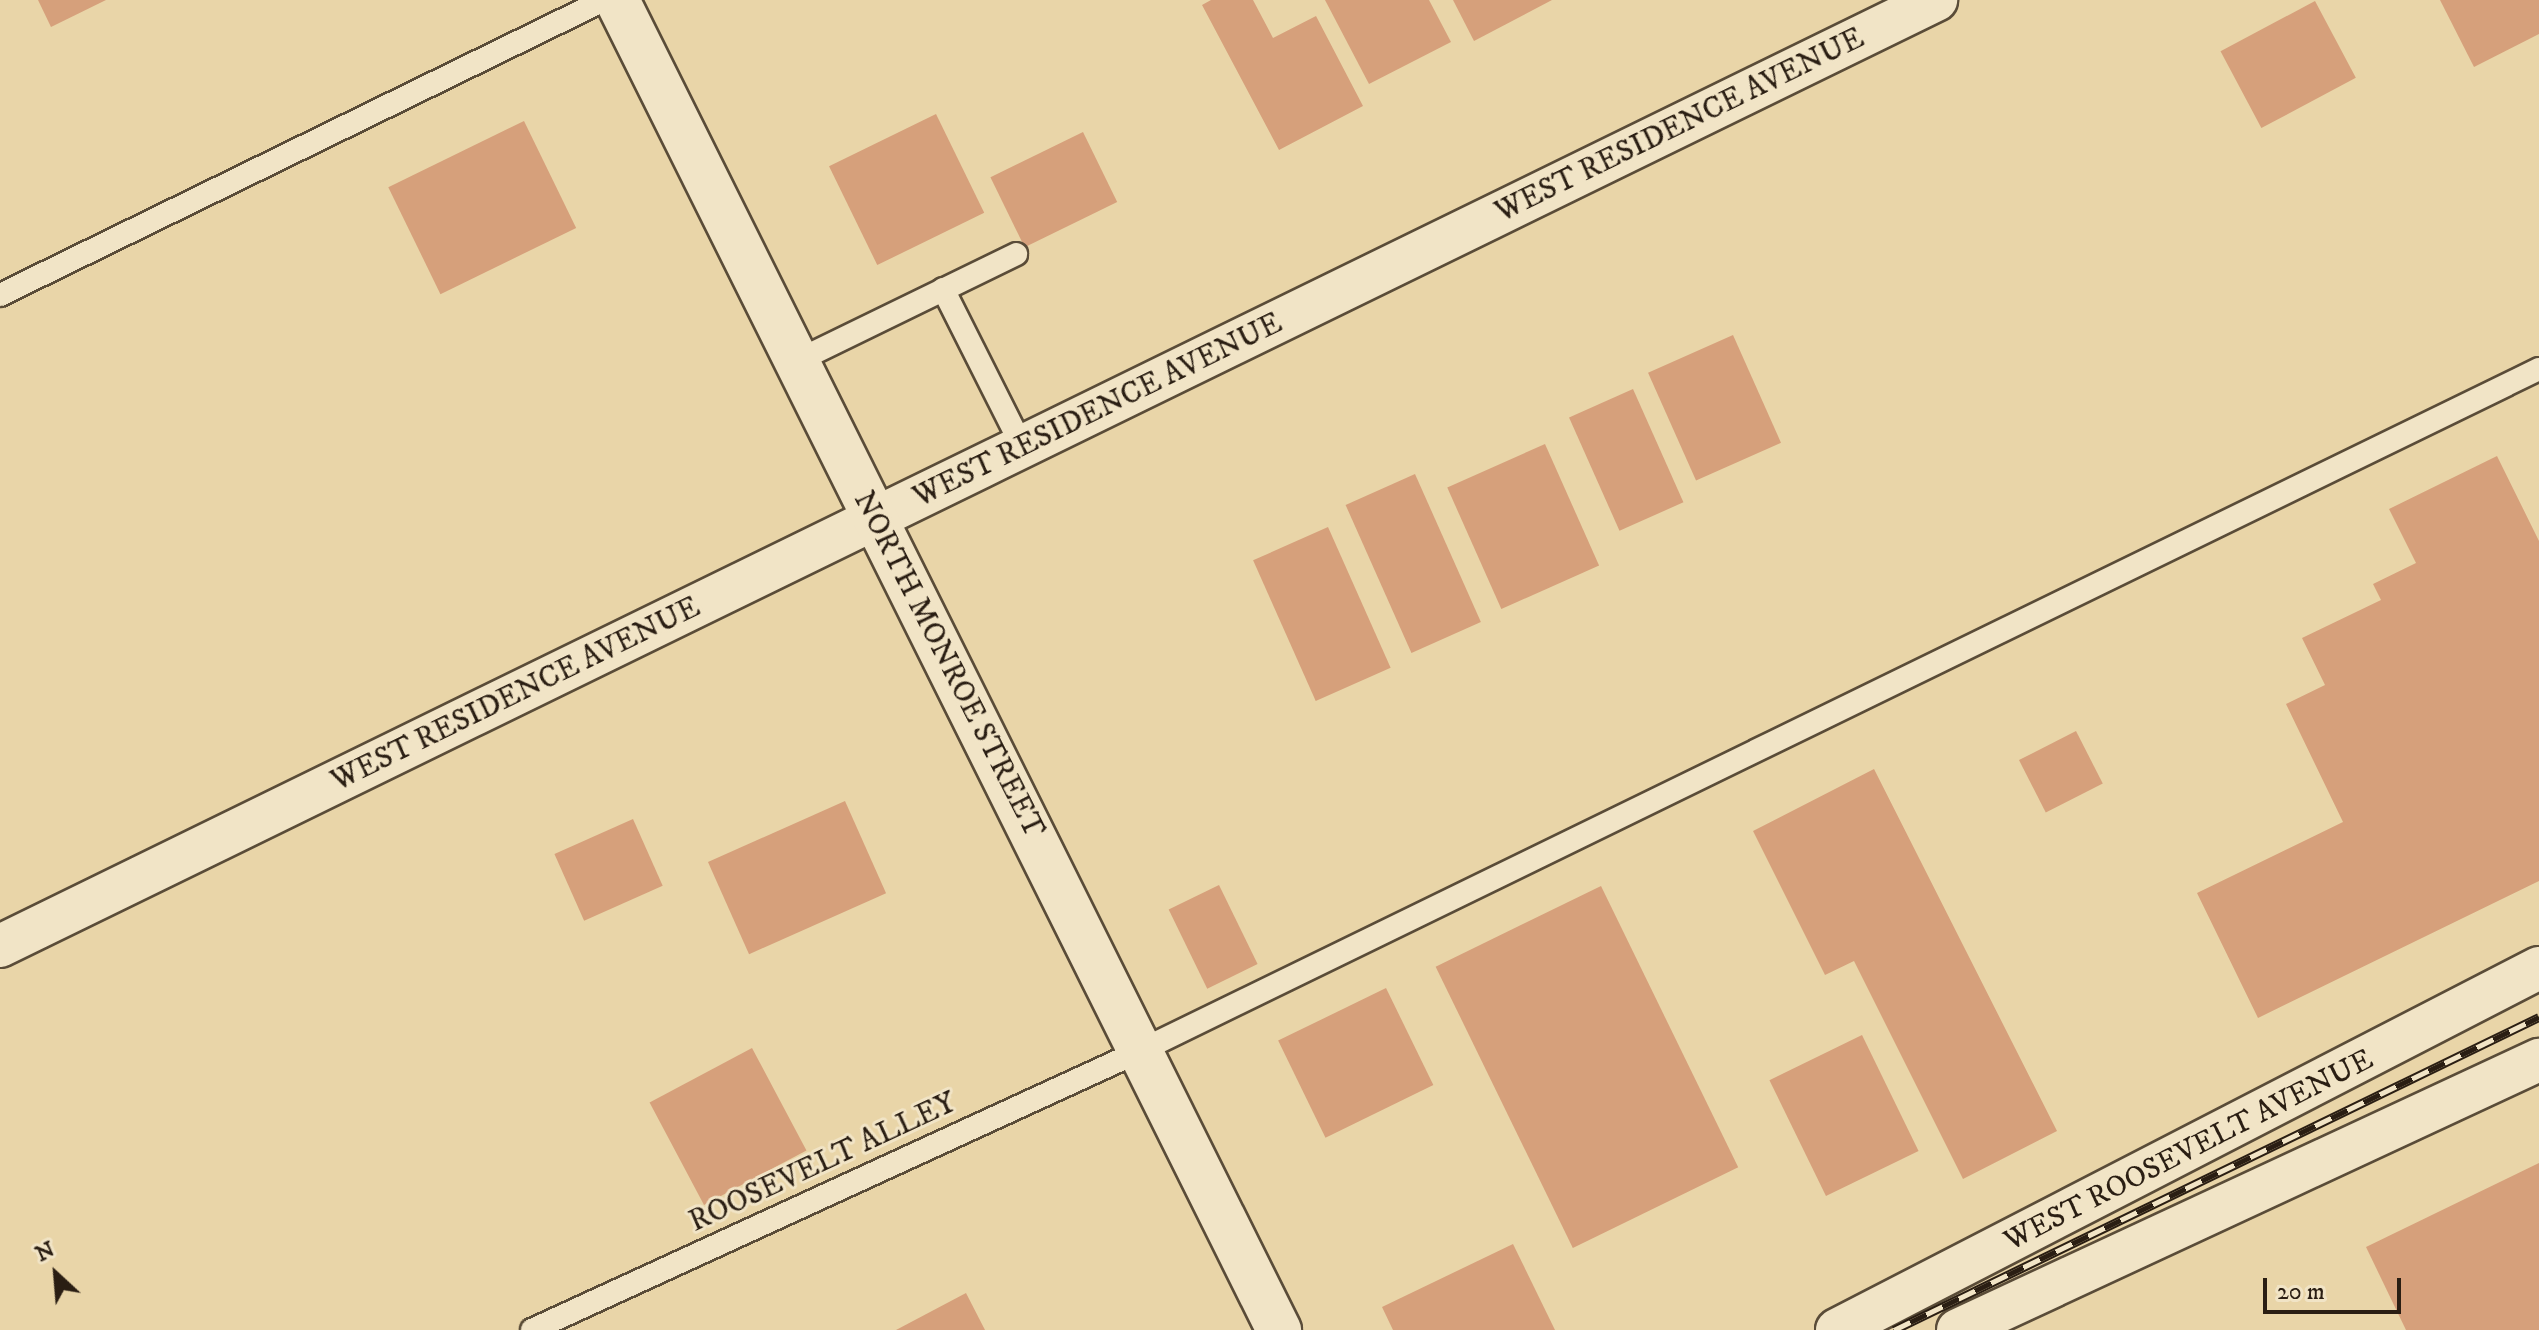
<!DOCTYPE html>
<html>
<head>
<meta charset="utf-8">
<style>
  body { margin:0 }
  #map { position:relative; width:2539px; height:1330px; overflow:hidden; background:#e9d5a8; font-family:"IM FELL DW Pica",serif }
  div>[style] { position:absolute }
  .building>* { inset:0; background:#d6a07b; transform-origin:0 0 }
  .roads { filter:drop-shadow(2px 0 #5a4c38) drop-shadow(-2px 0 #5a4c38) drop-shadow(0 2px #5a4c38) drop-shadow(0 -2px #5a4c38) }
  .service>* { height:22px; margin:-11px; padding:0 11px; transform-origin:11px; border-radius:11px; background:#f1e4c6 }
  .minor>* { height:42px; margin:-21px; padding:0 21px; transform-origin:21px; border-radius:21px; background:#f1e4c6 }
  .secondary>* { height:44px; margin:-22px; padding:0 22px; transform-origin:22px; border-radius:22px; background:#f1e4c6 }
  .rail>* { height:9px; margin-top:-4.5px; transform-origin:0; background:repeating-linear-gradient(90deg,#f1e4c6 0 18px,#2a1e13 0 36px); box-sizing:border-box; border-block:2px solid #2a1e13 }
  span { translate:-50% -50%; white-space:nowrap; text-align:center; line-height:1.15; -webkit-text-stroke:6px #f1e4c6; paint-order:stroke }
  .street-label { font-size:30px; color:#2a1e13 }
  .north { position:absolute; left:16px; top:1234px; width:80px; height:80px; -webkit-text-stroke:6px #f1e4c6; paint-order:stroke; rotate:334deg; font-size:22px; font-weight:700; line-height:32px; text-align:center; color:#2a1e13 }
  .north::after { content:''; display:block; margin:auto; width:28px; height:36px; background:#2a1e13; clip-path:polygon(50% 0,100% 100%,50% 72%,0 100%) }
  .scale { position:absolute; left:2263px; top:1278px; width:138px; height:36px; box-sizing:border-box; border:4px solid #2a1e13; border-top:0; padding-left:10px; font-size:24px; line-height:28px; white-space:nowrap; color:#2a1e13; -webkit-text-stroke:6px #f1e4c6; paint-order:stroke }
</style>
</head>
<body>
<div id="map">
  <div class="building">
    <div style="clip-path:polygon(38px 0,106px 0,51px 27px)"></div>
    <div style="clip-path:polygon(1211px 0,1253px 0,1273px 38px,1316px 16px,1363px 106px,1279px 150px,1202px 5px)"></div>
    <div style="clip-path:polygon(1325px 0,1429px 0,1451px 42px,1369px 84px)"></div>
    <div style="clip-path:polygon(1453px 0,1552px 0,1474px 41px)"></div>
    <div style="clip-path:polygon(2440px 0,2539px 0,2539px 34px,2474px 67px)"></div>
    <div style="left:2315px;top:1px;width:87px;height:107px;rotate:62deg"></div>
    <div style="left:936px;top:114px;width:110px;height:119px;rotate:64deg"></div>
    <div style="left:524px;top:121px;width:119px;height:151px;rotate:64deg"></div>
    <div style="left:1083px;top:132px;width:78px;height:103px;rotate:64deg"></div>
    <div style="left:1733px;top:335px;width:118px;height:93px;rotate:66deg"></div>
    <div style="left:1633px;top:389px;width:124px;height:70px;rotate:66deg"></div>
    <div style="left:1545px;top:444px;width:133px;height:107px;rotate:66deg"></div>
    <div style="clip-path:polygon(2497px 456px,2539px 541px,2539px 881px,2258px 1018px,2197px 893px,2343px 822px,2286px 704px,2325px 685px,2302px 638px,2381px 600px,2373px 584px,2416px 563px,2389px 509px)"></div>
    <div style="left:1415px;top:474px;width:162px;height:76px;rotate:66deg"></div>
    <div style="left:1328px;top:527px;width:154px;height:82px;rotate:66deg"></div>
    <div style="left:2076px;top:731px;width:59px;height:64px;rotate:63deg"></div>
    <div style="clip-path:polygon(1874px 769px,2057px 1131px,1963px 1179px,1854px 961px,1825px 975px,1753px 831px)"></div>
    <div style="left:845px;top:801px;width:101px;height:150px;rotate:66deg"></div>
    <div style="left:633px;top:819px;width:73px;height:86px;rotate:66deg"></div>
    <div style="left:1219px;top:885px;width:88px;height:56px;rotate:64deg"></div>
    <div style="left:1601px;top:886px;width:313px;height:184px;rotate:64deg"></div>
    <div style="left:1386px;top:988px;width:108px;height:120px;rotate:64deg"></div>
    <div style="left:1862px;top:1035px;width:129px;height:103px;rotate:64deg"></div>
    <div style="left:752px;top:1048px;width:116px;height:116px;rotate:62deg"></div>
    <div style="clip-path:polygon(2539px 1163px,2539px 1330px,2406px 1330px,2366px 1247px)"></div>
    <div style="clip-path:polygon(1513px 1244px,1555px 1330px,1393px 1330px,1382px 1307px)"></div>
    <div style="clip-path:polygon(966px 1293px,985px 1330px,896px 1330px)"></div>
  </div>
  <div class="roads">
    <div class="service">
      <div style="left:943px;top:289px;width:178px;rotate:63.3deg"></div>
      <div style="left:0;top:295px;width:672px;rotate:-26.03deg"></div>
      <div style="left:797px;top:361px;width:244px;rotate:-26deg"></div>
      <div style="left:532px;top:1330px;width:669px;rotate:-24.65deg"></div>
      <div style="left:1140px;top:1051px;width:1556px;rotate:-25.99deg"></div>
    </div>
    <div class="minor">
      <div style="left:0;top:946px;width:2155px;rotate:-26.04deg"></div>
      <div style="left:1837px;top:1330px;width:790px;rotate:-27.28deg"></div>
      <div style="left:1958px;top:1330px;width:641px;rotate:-24.93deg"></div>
    </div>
    <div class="secondary">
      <div style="left:617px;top:0;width:1486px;rotate:63.54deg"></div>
    </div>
  </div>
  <div class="rail">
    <div style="left:1894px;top:1330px;width:717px;rotate:-25.89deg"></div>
  </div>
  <div class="street-label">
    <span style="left:1680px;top:126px;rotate:-26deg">WEST RESIDENCE AVENUE</span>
    <span style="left:1098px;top:411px;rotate:-26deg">WEST RESIDENCE AVENUE</span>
    <span style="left:948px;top:665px;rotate:63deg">NORTH MONROE STREET</span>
    <span style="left:516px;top:695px;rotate:-26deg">WEST RESIDENCE AVENUE</span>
    <span style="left:2189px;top:1151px;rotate:-27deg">WEST ROOSEVELT AVENUE</span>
    <span style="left:823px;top:1163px;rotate:-25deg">ROOSEVELT ALLEY</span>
  </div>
  <div class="north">N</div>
  <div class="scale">20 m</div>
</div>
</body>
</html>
